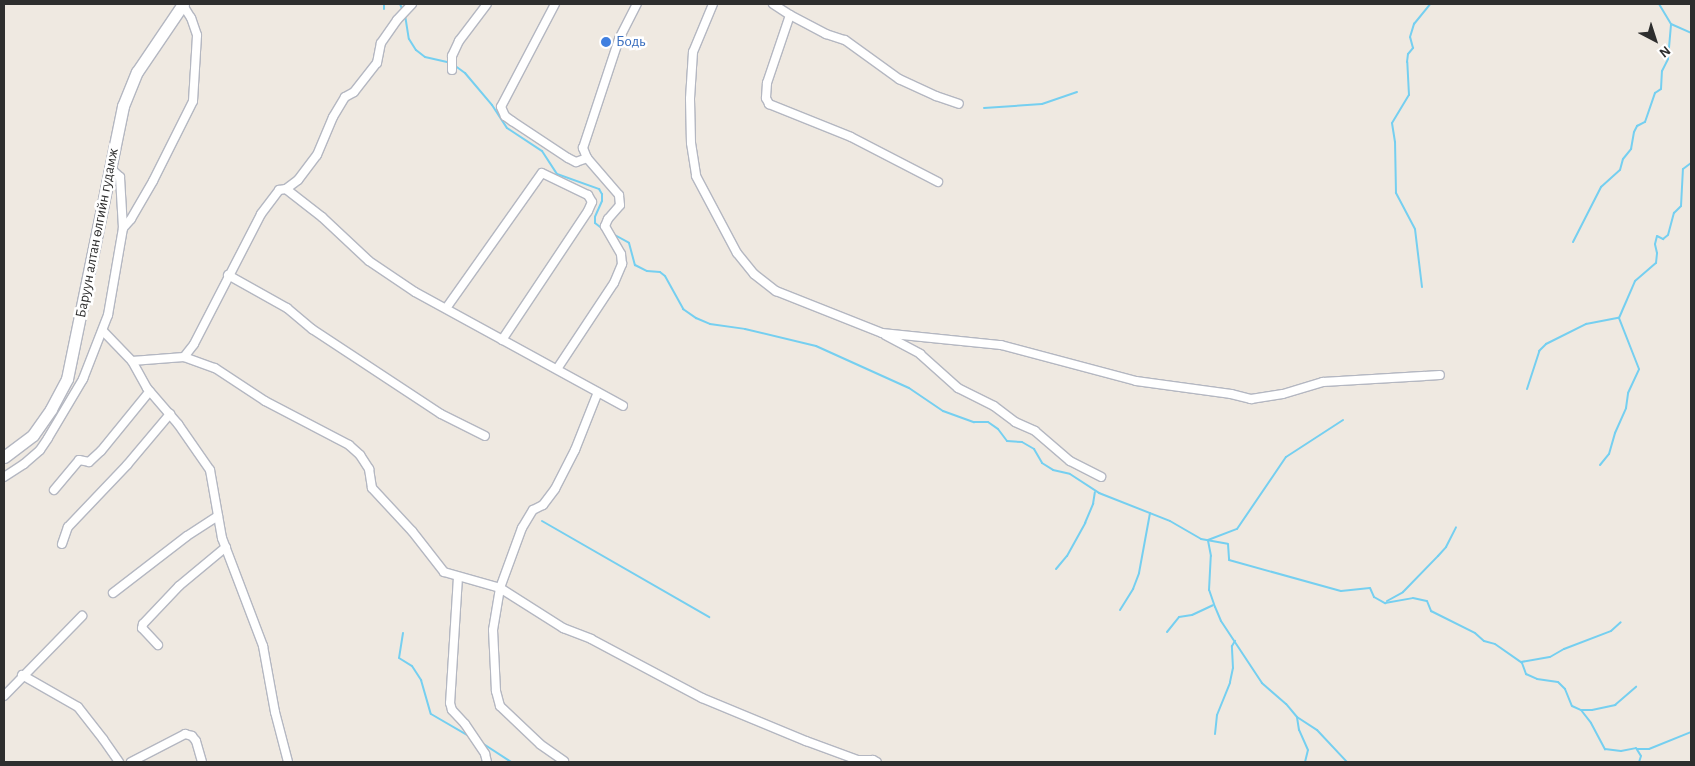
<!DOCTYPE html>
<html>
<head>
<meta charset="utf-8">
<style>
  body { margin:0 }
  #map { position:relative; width:1695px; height:766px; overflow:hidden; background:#efe9e1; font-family:"Alegreya Sans",sans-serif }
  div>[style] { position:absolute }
  .stream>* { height:2px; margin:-1px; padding:0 1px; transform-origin:1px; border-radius:1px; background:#75cff0 }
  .roads { filter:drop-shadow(1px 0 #b4b7c1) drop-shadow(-1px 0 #b4b7c1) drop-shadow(0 1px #b4b7c1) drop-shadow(0 -1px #b4b7c1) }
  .street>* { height:8px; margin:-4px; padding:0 4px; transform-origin:4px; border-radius:4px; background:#fff }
  .secondary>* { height:11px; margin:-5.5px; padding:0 5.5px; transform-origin:5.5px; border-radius:5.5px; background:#fff }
  .dots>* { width:14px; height:14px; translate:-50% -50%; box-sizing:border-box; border:2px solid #fff; border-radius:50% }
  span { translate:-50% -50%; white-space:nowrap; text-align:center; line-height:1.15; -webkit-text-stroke:5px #fff; paint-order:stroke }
  .shop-label { font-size:15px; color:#366cbe }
  .left { translate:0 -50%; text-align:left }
  .street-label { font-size:15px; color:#2e2e2e }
  .frame { position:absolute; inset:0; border:5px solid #2e2e2e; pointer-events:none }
  .north { position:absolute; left:1630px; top:15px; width:50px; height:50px; -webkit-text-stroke:4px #fff; paint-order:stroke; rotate:140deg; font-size:14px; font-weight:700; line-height:20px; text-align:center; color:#2e2e2e }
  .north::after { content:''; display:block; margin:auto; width:18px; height:22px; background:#2e2e2e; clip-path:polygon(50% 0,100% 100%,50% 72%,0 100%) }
</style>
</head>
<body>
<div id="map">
  <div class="stream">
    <div style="left:400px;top:4px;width:8px;rotate:67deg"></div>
    <div style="left:1659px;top:4px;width:23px;rotate:59deg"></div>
    <div style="left:1671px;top:24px;width:22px;rotate:24deg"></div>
    <div style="left:384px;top:9px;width:5px;rotate:-90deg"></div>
    <div style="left:405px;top:15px;width:24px;rotate:81deg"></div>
    <div style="left:409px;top:39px;width:13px;rotate:58deg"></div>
    <div style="left:416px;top:50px;width:11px;rotate:38deg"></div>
    <div style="left:425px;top:57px;width:26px;rotate:13deg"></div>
    <div style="left:454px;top:65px;width:14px;rotate:36deg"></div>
    <div style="left:465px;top:73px;width:42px;rotate:49.8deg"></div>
    <div style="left:492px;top:105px;width:27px;rotate:57deg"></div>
    <div style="left:507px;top:128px;width:42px;rotate:33.3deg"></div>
    <div style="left:542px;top:151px;width:27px;rotate:57deg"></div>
    <div style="left:557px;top:174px;width:45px;rotate:19.7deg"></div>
    <div style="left:599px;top:189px;width:6px;rotate:59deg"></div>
    <div style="left:602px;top:194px;width:7px;rotate:90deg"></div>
    <div style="left:602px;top:201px;width:17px;rotate:114deg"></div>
    <div style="left:595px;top:217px;width:6px;rotate:90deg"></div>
    <div style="left:595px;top:223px;width:11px;rotate:38deg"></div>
    <div style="left:984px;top:108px;width:58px;rotate:-3.9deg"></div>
    <div style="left:1042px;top:104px;width:37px;rotate:-19deg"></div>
    <div style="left:613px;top:234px;width:18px;rotate:29deg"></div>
    <div style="left:629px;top:243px;width:23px;rotate:75deg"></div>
    <div style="left:635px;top:265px;width:13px;rotate:27deg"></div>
    <div style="left:647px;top:271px;width:13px;rotate:4deg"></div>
    <div style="left:660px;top:272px;width:6px;rotate:39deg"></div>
    <div style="left:665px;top:276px;width:38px;rotate:61deg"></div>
    <div style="left:683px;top:309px;width:16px;rotate:35deg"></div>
    <div style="left:696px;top:318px;width:15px;rotate:23deg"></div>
    <div style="left:710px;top:324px;width:35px;rotate:8deg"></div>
    <div style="left:745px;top:329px;width:73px;rotate:13.5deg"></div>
    <div style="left:816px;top:346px;width:102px;rotate:24.3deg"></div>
    <div style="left:909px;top:388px;width:41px;rotate:34.1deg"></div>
    <div style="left:943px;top:411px;width:33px;rotate:20deg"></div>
    <div style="left:974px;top:422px;width:14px"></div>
    <div style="left:988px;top:422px;width:12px;rotate:35deg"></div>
    <div style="left:998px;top:429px;width:15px;rotate:53deg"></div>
    <div style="left:1007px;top:441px;width:15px;rotate:4deg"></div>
    <div style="left:1022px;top:442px;width:14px;rotate:30deg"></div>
    <div style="left:1034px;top:449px;width:16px;rotate:60deg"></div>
    <div style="left:1042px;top:463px;width:13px;rotate:32deg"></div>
    <div style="left:1053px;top:470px;width:17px;rotate:13deg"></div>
    <div style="left:1070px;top:474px;width:35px;rotate:33deg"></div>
    <div style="left:1099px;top:493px;width:76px;rotate:21.5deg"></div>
    <div style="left:1170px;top:521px;width:36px;rotate:30deg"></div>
    <div style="left:1201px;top:539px;width:27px;rotate:10deg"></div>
    <div style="left:1228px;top:544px;width:16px;rotate:86deg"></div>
    <div style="left:1229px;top:560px;width:116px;rotate:15.5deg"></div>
    <div style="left:1341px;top:591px;width:29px;rotate:-6deg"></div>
    <div style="left:1370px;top:588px;width:10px;rotate:66deg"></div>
    <div style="left:1374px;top:597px;width:13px;rotate:29deg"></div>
    <div style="left:1385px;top:603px;width:28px;rotate:-10deg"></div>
    <div style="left:1413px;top:598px;width:14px;rotate:12deg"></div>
    <div style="left:1427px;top:601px;width:11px;rotate:68deg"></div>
    <div style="left:1431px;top:611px;width:49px;rotate:26.6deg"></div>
    <div style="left:1475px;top:633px;width:12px;rotate:42deg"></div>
    <div style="left:1484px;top:641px;width:11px;rotate:15deg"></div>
    <div style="left:1495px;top:644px;width:33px;rotate:35deg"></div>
    <div style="left:1522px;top:663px;width:12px;rotate:70deg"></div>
    <div style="left:1526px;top:674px;width:12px;rotate:24deg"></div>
    <div style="left:1537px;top:679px;width:21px;rotate:8deg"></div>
    <div style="left:1558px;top:682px;width:10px;rotate:45deg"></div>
    <div style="left:1565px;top:689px;width:18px;rotate:68deg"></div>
    <div style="left:1572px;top:706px;width:10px;rotate:24deg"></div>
    <div style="left:1581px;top:710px;width:16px;rotate:52deg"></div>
    <div style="left:1591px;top:723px;width:30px;rotate:62deg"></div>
    <div style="left:1605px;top:749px;width:16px;rotate:7deg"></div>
    <div style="left:1621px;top:751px;width:15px;rotate:-11deg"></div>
    <div style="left:1636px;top:748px;width:9px;rotate:58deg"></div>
    <div style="left:1641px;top:756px;width:6px;rotate:108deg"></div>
    <div style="left:1573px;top:242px;width:62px;rotate:-63deg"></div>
    <div style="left:1601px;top:187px;width:25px;rotate:-42deg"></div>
    <div style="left:1620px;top:170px;width:11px;rotate:-75deg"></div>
    <div style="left:1623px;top:159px;width:13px;rotate:-51deg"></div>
    <div style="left:1631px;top:149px;width:17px;rotate:-80deg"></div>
    <div style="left:1634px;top:132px;width:7px;rotate:-63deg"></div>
    <div style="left:1637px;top:126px;width:9px;rotate:-27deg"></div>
    <div style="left:1645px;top:122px;width:31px;rotate:-71deg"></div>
    <div style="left:1655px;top:93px;width:7px;rotate:-34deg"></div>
    <div style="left:1661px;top:89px;width:18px;rotate:-87deg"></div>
    <div style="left:1662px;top:71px;width:13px;rotate:-63deg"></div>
    <div style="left:1668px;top:59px;width:35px;rotate:-85deg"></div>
    <div style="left:1422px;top:287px;width:58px;rotate:-96.9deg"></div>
    <div style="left:1415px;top:229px;width:41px;rotate:-117.8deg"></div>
    <div style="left:1396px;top:193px;width:51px;rotate:-91.1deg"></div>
    <div style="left:1395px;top:142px;width:19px;rotate:-99deg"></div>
    <div style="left:1392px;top:123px;width:33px;rotate:-59deg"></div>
    <div style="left:1409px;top:95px;width:33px;rotate:-93deg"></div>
    <div style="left:1407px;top:62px;width:8px;rotate:-83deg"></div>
    <div style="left:1408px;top:54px;width:8px;rotate:-50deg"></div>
    <div style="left:1413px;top:48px;width:11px;rotate:-105deg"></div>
    <div style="left:1410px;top:37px;width:14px;rotate:-73deg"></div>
    <div style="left:1414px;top:24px;width:26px;rotate:-51deg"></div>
    <div style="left:1527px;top:389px;width:40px;rotate:-72deg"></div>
    <div style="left:1539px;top:351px;width:10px;rotate:-45deg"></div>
    <div style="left:1546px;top:344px;width:45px;rotate:-26.6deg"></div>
    <div style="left:1586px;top:324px;width:33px;rotate:-11deg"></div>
    <div style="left:1600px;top:465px;width:14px;rotate:-51deg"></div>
    <div style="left:1609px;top:454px;width:22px;rotate:-74deg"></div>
    <div style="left:1615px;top:433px;width:27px;rotate:-66deg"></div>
    <div style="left:1626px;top:408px;width:15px;rotate:-82deg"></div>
    <div style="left:1628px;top:393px;width:26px;rotate:-65deg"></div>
    <div style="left:1639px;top:369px;width:55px;rotate:-111.4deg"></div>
    <div style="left:1619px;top:318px;width:40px;rotate:-66.6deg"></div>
    <div style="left:1635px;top:281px;width:28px;rotate:-41deg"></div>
    <div style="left:1656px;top:263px;width:10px;rotate:-84deg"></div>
    <div style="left:1657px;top:253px;width:9px;rotate:-103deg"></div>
    <div style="left:1655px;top:244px;width:8px;rotate:-76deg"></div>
    <div style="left:1657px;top:236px;width:7px;rotate:27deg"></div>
    <div style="left:1663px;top:239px;width:6px;rotate:-39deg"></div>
    <div style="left:1668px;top:235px;width:23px;rotate:-75deg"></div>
    <div style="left:1674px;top:213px;width:10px;rotate:-45deg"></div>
    <div style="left:1681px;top:206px;width:37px;rotate:-87deg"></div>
    <div style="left:1683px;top:169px;width:10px;rotate:-37deg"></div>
    <div style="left:542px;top:521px;width:193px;rotate:29.9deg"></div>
    <div style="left:1056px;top:569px;width:17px;rotate:-50deg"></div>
    <div style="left:1067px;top:556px;width:38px;rotate:-61deg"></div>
    <div style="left:1085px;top:523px;width:21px;rotate:-67deg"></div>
    <div style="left:1093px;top:504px;width:12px;rotate:-81deg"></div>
    <div style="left:1387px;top:601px;width:18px;rotate:-29deg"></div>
    <div style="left:1403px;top:592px;width:50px;rotate:-45.8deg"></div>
    <div style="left:1438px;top:556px;width:12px;rotate:-48deg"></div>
    <div style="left:1446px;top:547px;width:22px;rotate:-63deg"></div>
    <div style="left:1120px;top:610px;width:25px;rotate:-58deg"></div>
    <div style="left:1133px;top:589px;width:17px;rotate:-69deg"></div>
    <div style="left:1139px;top:573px;width:61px;rotate:-79.6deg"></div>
    <div style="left:1167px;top:632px;width:19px;rotate:-51deg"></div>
    <div style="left:1179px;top:617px;width:13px;rotate:-9deg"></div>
    <div style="left:1192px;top:615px;width:23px;rotate:-25deg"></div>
    <div style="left:403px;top:633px;width:25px;rotate:99deg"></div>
    <div style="left:399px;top:658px;width:15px;rotate:32deg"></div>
    <div style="left:412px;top:666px;width:17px;rotate:57deg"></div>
    <div style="left:421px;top:680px;width:35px;rotate:74deg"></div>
    <div style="left:431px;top:714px;width:44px;rotate:30.1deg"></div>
    <div style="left:1521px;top:662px;width:29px;rotate:-10deg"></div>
    <div style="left:1550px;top:657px;width:16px;rotate:-30deg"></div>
    <div style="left:1564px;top:649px;width:50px;rotate:-21deg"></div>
    <div style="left:1611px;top:631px;width:13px;rotate:-42deg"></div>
    <div style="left:1581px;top:710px;width:11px"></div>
    <div style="left:1592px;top:710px;width:24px;rotate:-12deg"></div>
    <div style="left:1615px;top:705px;width:28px;rotate:-41deg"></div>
    <div style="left:1297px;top:717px;width:24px;rotate:33deg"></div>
    <div style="left:1317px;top:730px;width:44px;rotate:46.8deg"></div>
    <div style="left:1215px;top:734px;width:19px;rotate:-84deg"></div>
    <div style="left:1217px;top:715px;width:35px;rotate:-68deg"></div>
    <div style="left:1230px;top:682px;width:14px;rotate:-78deg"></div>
    <div style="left:1233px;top:668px;width:22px;rotate:-93deg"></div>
    <div style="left:1232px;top:646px;width:6px;rotate:-59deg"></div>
    <div style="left:482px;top:743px;width:35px;rotate:33deg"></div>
    <div style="left:1637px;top:749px;width:12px"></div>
    <div style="left:1649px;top:749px;width:45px;rotate:-22deg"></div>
    <div style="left:1305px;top:762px;width:12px;rotate:-76deg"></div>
    <div style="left:1308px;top:750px;width:22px;rotate:-114deg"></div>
    <div style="left:1299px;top:730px;width:13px;rotate:-99deg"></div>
    <div style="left:1297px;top:717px;width:17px;rotate:-130deg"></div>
    <div style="left:1286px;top:704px;width:32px;rotate:-139deg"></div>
    <div style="left:1262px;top:683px;width:74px;rotate:-123.5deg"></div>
    <div style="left:1221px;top:621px;width:15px;rotate:-113deg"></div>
    <div style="left:1215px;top:607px;width:18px;rotate:-109deg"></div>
    <div style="left:1209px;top:590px;width:34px;rotate:-87deg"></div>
    <div style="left:1211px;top:556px;width:16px;rotate:-101deg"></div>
    <div style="left:1208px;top:540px;width:31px;rotate:-21deg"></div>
    <div style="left:1237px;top:529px;width:87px;rotate:-55.8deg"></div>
    <div style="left:1286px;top:457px;width:68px;rotate:-33deg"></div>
  </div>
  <div class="roads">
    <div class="street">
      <div style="left:555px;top:4px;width:116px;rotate:117.7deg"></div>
      <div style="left:501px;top:107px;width:10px;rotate:66deg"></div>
      <div style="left:505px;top:116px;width:9px;rotate:36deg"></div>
      <div style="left:512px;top:121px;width:67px;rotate:33.5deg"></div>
      <div style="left:568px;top:158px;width:9px;rotate:27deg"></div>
      <div style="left:576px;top:162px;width:12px;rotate:-20deg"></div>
      <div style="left:713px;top:4px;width:52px;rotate:112.6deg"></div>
      <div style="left:693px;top:52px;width:47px;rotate:93.7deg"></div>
      <div style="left:690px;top:99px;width:44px;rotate:88.7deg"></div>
      <div style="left:691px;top:143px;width:33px;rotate:81deg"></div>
      <div style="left:696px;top:176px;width:87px;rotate:62deg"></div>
      <div style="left:737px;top:253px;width:27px;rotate:51deg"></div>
      <div style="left:754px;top:274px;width:28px;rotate:38deg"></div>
      <div style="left:776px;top:291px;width:114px;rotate:21.6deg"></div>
      <div style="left:882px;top:333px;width:120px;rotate:5.8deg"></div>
      <div style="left:1001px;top:345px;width:140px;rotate:14.9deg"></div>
      <div style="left:1136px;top:381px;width:96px;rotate:7.8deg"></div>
      <div style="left:1231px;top:394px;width:21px;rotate:14deg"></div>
      <div style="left:1251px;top:399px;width:32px;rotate:-9deg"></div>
      <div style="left:1283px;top:394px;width:42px;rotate:-16.7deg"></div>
      <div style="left:1323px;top:382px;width:117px;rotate:-3.4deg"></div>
      <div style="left:773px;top:4px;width:20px;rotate:33deg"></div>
      <div style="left:790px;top:15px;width:72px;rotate:108.7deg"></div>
      <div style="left:767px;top:83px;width:15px;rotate:94deg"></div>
      <div style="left:766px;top:98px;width:7px;rotate:63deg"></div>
      <div style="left:769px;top:104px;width:88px;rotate:21.9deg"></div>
      <div style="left:851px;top:137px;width:98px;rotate:27.3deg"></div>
      <div style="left:790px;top:15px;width:41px;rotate:27.8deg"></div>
      <div style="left:826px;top:34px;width:20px;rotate:18deg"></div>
      <div style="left:845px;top:40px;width:67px;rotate:35.8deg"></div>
      <div style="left:899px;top:79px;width:41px;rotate:24.7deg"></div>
      <div style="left:936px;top:96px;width:24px;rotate:19deg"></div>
      <div style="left:452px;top:70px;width:14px;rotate:-90deg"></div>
      <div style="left:452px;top:56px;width:17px;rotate:-65deg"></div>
      <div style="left:459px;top:41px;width:46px;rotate:-52.9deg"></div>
      <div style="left:286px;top:189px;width:46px;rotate:37.9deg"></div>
      <div style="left:322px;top:217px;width:64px;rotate:43.1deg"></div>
      <div style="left:369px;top:261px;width:55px;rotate:34deg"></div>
      <div style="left:415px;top:292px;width:237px;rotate:28.7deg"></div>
      <div style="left:123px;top:228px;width:12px;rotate:-48deg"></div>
      <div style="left:131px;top:219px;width:44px;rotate:-59.9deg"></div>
      <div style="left:153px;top:181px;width:89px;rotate:-63.4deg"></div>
      <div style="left:193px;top:101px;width:66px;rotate:-86.5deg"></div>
      <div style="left:197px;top:35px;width:18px;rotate:-109deg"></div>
      <div style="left:191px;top:18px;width:15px;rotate:-122deg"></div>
      <div style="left:228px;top:275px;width:68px;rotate:29.2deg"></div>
      <div style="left:287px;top:308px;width:33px;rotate:40deg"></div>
      <div style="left:312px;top:329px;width:154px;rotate:33.4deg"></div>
      <div style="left:441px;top:414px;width:49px;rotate:26.6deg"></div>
      <div style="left:447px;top:307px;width:164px;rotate:-54.7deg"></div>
      <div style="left:542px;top:173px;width:51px;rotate:25.6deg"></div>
      <div style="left:588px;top:195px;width:8px;rotate:60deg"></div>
      <div style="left:592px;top:202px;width:10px;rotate:114deg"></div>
      <div style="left:588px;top:211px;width:155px;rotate:123.7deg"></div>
      <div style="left:103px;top:331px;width:42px;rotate:46deg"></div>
      <div style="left:132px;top:361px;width:31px;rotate:61deg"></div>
      <div style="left:147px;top:388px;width:48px;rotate:49.3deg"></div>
      <div style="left:178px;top:424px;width:56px;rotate:55.2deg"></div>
      <div style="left:210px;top:470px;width:69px;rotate:80deg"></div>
      <div style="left:222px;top:538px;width:116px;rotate:69.2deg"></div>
      <div style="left:263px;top:646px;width:67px;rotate:79.7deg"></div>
      <div style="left:275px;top:712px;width:52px;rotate:75.4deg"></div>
      <div style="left:885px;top:335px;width:40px;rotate:28deg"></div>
      <div style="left:920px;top:354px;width:51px;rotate:41.8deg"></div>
      <div style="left:958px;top:388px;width:40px;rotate:26.6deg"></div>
      <div style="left:994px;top:406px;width:26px;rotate:37deg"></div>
      <div style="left:1015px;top:422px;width:22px;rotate:24deg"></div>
      <div style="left:1035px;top:431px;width:46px;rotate:40.6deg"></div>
      <div style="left:1070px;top:461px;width:35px;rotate:27deg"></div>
      <div style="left:184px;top:357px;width:33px;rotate:20deg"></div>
      <div style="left:215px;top:368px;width:60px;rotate:33.4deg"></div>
      <div style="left:265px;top:401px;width:95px;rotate:27.6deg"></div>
      <div style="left:349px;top:445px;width:15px;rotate:42deg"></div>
      <div style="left:360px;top:455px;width:17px;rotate:57deg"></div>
      <div style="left:369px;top:469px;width:19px;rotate:81deg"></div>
      <div style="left:372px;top:488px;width:59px;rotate:47.1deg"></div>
      <div style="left:412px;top:531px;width:52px;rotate:52deg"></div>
      <div style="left:444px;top:572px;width:58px;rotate:15.9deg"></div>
      <div style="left:500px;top:588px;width:75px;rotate:32.4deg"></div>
      <div style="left:563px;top:628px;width:30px;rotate:21deg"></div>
      <div style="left:591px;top:639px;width:126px;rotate:28deg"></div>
      <div style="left:702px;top:698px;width:113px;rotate:22.5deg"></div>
      <div style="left:806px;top:741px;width:55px;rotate:20.1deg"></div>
      <div style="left:858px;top:760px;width:15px"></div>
      <div style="left:873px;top:760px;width:4px;rotate:27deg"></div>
      <div style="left:132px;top:361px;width:52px;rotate:-4.4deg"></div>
      <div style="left:184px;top:357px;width:16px;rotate:-52deg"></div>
      <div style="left:194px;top:344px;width:146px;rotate:-62.7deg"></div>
      <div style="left:261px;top:214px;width:30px;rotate:-53deg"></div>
      <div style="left:279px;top:190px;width:7px;rotate:-8deg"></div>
      <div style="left:286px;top:189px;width:15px;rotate:-37deg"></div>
      <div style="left:298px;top:180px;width:31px;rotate:-53deg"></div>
      <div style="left:317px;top:155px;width:41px;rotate:-67.2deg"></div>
      <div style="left:333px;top:117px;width:23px;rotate:-59deg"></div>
      <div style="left:345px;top:97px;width:10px;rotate:-29deg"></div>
      <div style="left:354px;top:92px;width:37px;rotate:-52deg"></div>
      <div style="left:377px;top:63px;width:20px;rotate:-79deg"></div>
      <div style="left:381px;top:43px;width:28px;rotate:-55deg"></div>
      <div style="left:397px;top:20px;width:22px;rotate:-47deg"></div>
      <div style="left:557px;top:369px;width:103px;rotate:-56.5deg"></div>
      <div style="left:614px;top:283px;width:21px;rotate:-67deg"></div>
      <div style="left:622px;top:264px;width:10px;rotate:-96deg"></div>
      <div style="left:621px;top:254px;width:32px;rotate:-120deg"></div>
      <div style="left:605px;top:226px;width:8px;rotate:-67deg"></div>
      <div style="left:608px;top:219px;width:18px;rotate:-49deg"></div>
      <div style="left:620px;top:205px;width:10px;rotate:-96deg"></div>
      <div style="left:619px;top:195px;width:49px;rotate:-130.9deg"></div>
      <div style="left:587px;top:158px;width:11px;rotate:-112deg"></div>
      <div style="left:583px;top:148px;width:115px;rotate:-71.7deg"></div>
      <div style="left:619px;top:39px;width:39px;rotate:-63deg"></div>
      <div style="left:4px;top:477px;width:24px;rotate:-33deg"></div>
      <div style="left:24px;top:464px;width:21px;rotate:-41deg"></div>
      <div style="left:40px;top:450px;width:14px;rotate:-56deg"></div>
      <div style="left:48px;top:438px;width:69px;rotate:-59.3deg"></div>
      <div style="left:83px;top:379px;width:69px;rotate:-68.7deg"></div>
      <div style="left:108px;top:315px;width:88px;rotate:-80.2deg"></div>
      <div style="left:123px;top:228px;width:51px;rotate:-93.4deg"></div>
      <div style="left:120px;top:177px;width:13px;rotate:-138deg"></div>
      <div style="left:54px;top:490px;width:39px;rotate:-50deg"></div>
      <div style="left:79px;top:460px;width:10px;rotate:11deg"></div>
      <div style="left:89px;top:462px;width:16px;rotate:-43deg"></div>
      <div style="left:101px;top:451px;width:77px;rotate:-50.8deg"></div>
      <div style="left:62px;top:544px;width:18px;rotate:-71deg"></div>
      <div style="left:68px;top:527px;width:86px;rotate:-46.4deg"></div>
      <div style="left:127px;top:465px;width:67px;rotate:-49.9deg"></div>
      <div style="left:458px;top:577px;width:126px;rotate:93.6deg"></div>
      <div style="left:450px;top:703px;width:7px;rotate:74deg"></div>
      <div style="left:452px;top:710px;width:19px;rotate:47deg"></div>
      <div style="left:465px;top:724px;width:36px;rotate:56deg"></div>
      <div style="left:485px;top:754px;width:8px;rotate:76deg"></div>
      <div style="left:113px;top:593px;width:93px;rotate:-37.6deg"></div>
      <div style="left:187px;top:536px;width:37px;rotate:-33deg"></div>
      <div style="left:158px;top:645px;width:23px;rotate:-133deg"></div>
      <div style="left:142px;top:628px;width:4px;rotate:-76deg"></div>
      <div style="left:143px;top:624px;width:52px;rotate:-46.5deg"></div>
      <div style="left:179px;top:586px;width:61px;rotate:-39.7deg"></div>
      <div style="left:22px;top:675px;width:64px;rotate:29.7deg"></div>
      <div style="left:78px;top:707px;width:41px;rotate:52deg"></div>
      <div style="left:103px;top:739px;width:28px;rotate:55deg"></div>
      <div style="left:4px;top:696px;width:112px;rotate:-45.7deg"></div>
      <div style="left:564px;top:761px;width:29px;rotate:-145deg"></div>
      <div style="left:540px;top:744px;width:55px;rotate:-136.5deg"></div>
      <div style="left:500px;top:706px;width:16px;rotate:-105deg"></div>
      <div style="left:496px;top:691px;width:61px;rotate:-92.8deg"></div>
      <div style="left:493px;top:630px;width:43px;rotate:-80.5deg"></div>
      <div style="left:500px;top:588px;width:64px;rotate:-69.9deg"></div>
      <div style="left:522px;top:528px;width:21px;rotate:-59deg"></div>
      <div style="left:533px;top:510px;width:11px;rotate:-27deg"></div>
      <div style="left:543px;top:505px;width:20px;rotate:-53deg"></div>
      <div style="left:555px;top:489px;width:44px;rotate:-62.9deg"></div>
      <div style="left:575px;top:450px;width:62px;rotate:-68.4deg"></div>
      <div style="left:131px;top:762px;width:61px;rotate:-27.4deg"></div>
      <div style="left:185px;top:734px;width:7px;rotate:16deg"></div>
      <div style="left:192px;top:736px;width:6px;rotate:51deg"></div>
      <div style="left:196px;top:741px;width:22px;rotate:74deg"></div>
    </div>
    <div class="secondary">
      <div style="left:4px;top:457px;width:36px;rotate:-37deg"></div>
      <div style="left:33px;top:435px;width:32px;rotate:-55deg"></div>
      <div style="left:51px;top:409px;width:34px;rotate:-62deg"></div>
      <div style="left:67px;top:379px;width:279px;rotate:-78.4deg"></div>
      <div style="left:123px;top:106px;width:37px;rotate:-68deg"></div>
      <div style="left:137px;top:72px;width:82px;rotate:-55.9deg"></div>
    </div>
  </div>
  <div class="dots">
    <div style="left:606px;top:42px;background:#3f7fe0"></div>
  </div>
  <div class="shop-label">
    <span class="left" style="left:616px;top:42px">Бодь</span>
  </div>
  <div class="street-label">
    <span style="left:97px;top:233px;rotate:-79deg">Баруун алтан өлгийн гудамж</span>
  </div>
  <div class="frame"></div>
  <div class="north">N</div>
</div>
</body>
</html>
